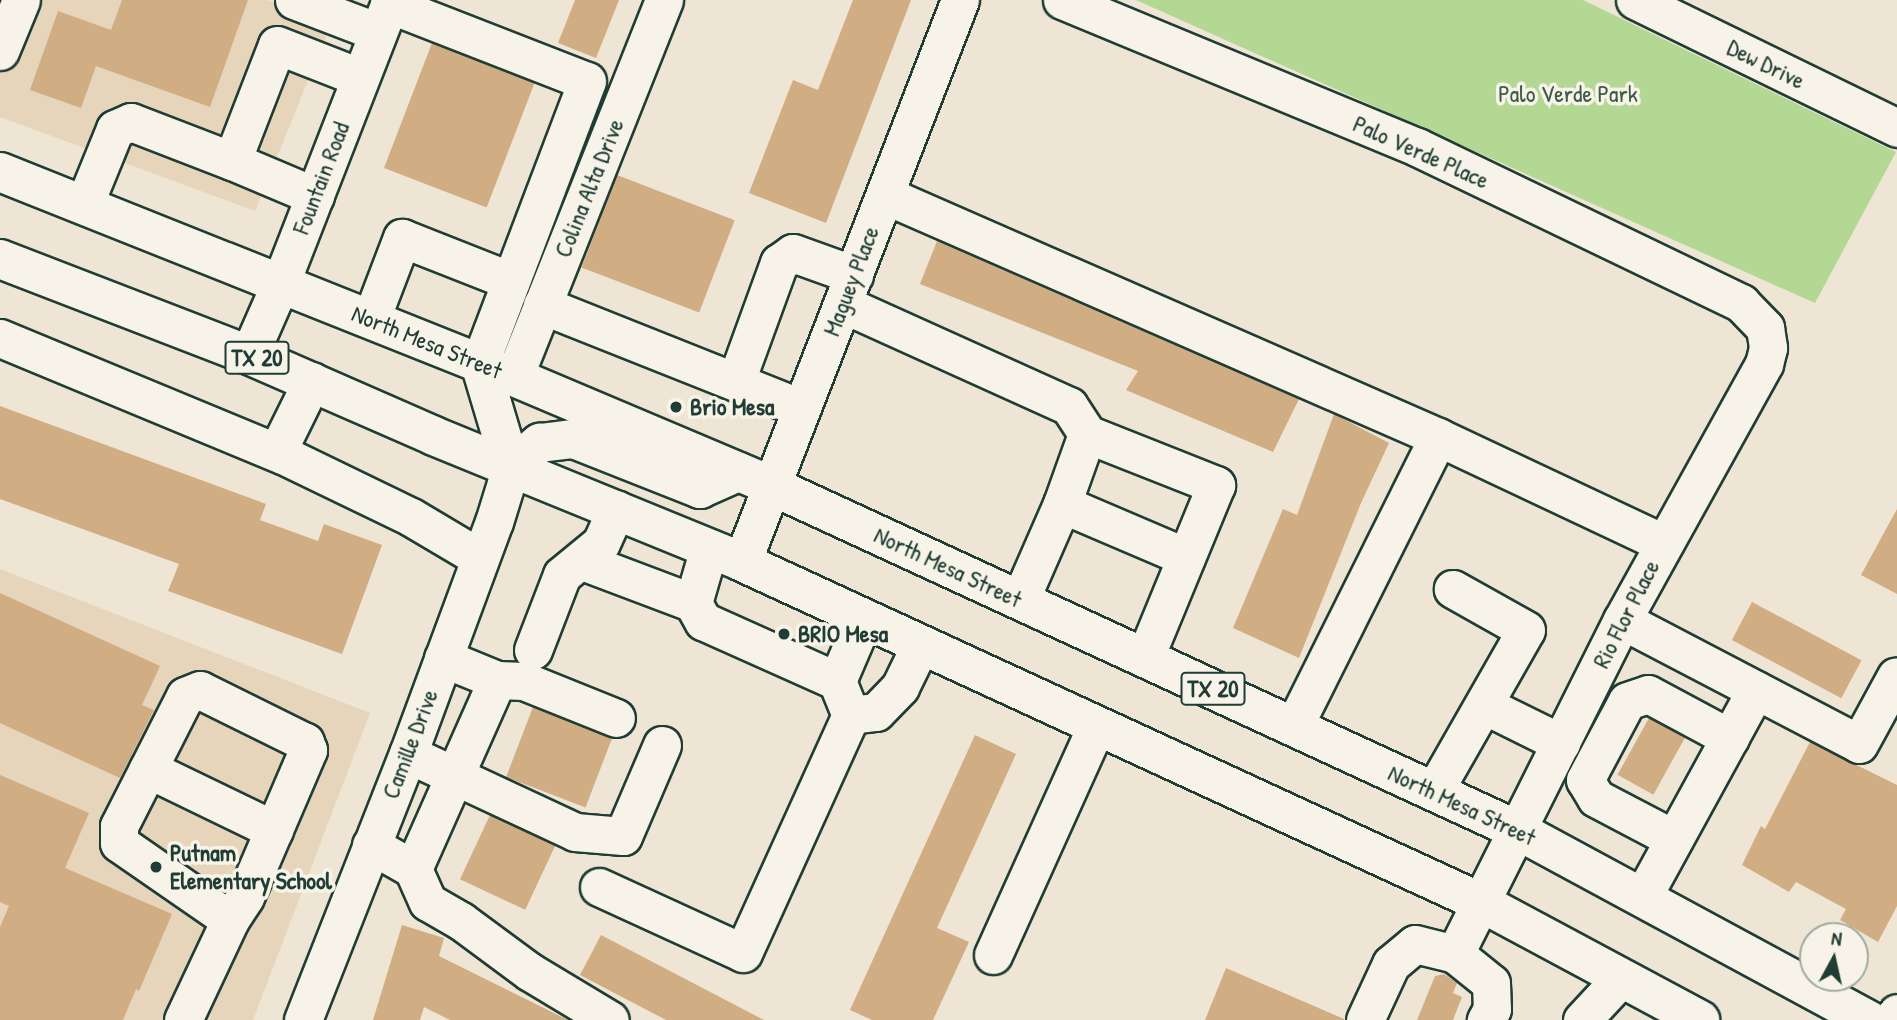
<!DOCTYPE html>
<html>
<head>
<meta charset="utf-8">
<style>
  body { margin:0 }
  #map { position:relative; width:1897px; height:1020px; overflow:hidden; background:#efe5d4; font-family:"Patrick Hand",sans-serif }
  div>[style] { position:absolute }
  .built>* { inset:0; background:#e6d4bb }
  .green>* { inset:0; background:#b3d893 }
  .building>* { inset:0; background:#d0ad82; transform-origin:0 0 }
  .roads { filter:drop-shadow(2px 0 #1f3d34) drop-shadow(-2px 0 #1f3d34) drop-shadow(0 2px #1f3d34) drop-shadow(0 -2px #1f3d34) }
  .minor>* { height:37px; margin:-18.5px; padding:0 18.5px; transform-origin:18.5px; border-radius:18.5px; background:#f7f3e8 }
  .major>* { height:38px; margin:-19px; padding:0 19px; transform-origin:19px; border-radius:19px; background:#f7f3e8 }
  .dots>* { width:19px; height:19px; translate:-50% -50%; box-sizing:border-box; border:4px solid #f7f3e8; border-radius:50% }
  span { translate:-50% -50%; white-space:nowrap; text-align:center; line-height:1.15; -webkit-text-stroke:7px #f7f3e8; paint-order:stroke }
  .shield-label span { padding:2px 5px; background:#f7f3e8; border:2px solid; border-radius:5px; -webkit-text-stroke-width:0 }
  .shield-label { font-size:23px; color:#1f3d34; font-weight:700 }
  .street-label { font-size:24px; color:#1f3d34 }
  .park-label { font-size:24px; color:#3d5c47 }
  .poi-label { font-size:24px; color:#1f3d34; font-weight:700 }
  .left { translate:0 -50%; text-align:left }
  .north { position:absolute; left:1799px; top:922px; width:70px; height:70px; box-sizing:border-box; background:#f7f3e8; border:2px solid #a1aaa0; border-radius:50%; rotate:8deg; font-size:19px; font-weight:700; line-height:28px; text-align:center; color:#1f3d34 }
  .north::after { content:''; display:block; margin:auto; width:24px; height:32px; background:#1f3d34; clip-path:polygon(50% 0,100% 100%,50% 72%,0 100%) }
</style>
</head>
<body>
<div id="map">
  <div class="built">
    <div style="clip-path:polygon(0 0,268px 0,331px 24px,255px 211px,0 117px)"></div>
    <div style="clip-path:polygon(0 569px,370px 713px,253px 1020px,0 1020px)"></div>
  </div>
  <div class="green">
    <div style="clip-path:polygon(1136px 0,1583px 0,1896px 152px,1815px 303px)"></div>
  </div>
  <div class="building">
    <div style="clip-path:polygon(122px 0,248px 0,210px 107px,96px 66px,81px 108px,30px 90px,58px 11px,111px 30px)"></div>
    <div style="clip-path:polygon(575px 0,619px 0,596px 58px,558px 43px)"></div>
    <div style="clip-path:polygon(853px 0,911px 0,826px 223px,749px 193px,793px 80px,818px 90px)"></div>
    <div style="left:432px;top:43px;width:110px;height:134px;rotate:21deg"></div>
    <div style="left:617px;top:175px;width:126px;height:99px;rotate:21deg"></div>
    <div style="clip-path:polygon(937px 241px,1299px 399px,1273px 452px,1126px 390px,1138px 371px,920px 284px)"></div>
    <div style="clip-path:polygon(0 406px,266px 504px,260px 520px,318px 541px,324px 524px,382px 545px,342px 654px,168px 591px,179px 564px,0 499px)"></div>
    <div style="clip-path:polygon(1334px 414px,1389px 443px,1361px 503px,1299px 658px,1233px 628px,1283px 509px,1297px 515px)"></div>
    <div style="clip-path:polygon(1897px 509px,1897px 594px,1861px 575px)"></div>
    <div style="clip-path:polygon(0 593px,160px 666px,142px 705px,154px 710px,120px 778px,0 723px)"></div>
    <div style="left:1752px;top:602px;width:124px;height:43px;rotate:28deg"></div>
    <div style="left:533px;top:707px;width:85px;height:75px;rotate:21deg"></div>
    <div style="left:1649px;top:718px;width:41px;height:65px;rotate:29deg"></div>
    <div style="clip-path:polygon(975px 735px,1016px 754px,937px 928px,969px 942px,933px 1020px,872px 1020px,850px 1010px)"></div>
    <div style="clip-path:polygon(1810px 742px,1897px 785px,1897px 906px,1878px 942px,1840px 920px,1846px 909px,1796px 882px,1789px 892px,1742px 865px,1761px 826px,1765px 829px)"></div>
    <div style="clip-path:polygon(0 775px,89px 813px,65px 868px,172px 914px,139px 991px,136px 989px,123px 1020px,0 1020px,0 927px,9px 906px,0 902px)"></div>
    <div style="left:490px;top:815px;width:72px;height:71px;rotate:25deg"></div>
    <div style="clip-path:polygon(402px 925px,444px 938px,439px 956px,568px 1020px,450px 1020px,424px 1007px,420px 1020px,373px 1020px)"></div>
    <div style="clip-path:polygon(601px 935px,764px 1020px,666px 1020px,580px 975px)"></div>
    <div style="clip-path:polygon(1226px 968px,1344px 1019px,1344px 1020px,1205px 1020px)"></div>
    <div style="clip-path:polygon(1444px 974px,1457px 983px,1453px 993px,1462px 997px,1453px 1020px,1417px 1020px,1435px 976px)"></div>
  </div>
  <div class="roads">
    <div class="minor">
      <div style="left:294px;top:0;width:90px;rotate:20.9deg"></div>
      <div style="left:1062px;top:0;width:384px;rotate:22.5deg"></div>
      <div style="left:1417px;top:147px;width:360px;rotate:25.7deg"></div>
      <div style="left:1741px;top:303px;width:35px;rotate:46deg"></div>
      <div style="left:1765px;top:328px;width:20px;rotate:81deg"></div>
      <div style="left:1768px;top:348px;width:16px;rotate:104deg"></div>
      <div style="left:1764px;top:364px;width:293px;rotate:119deg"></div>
      <div style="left:1622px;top:620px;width:373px;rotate:116.6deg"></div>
      <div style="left:1635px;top:0;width:292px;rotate:26deg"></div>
      <div style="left:389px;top:4px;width:212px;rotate:21.3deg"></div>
      <div style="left:587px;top:81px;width:302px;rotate:110.8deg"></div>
      <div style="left:0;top:51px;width:55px;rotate:-67.6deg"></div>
      <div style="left:885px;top:195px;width:604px;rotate:23.63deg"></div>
      <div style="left:1438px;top:437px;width:249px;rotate:25.2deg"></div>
      <div style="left:315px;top:196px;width:90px;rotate:-157.1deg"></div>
      <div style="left:232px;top:161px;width:124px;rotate:-68.8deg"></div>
      <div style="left:277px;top:45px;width:88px;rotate:21.3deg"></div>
      <div style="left:84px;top:205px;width:82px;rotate:-67.8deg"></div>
      <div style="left:115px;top:129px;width:17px;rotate:-24deg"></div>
      <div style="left:131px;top:122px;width:108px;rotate:21.1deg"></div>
      <div style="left:843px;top:304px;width:248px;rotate:24.3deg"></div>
      <div style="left:1069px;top:406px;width:33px;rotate:57deg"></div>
      <div style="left:1087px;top:434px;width:139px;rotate:21.6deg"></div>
      <div style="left:1216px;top:485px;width:186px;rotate:112.4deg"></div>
      <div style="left:542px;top:305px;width:279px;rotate:21.7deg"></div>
      <div style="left:371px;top:319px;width:87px;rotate:-69.1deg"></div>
      <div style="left:402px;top:238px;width:117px;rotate:21.5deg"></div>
      <div style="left:0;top:338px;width:306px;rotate:22.5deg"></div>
      <div style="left:283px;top:455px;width:142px;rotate:25.8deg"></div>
      <div style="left:411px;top:517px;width:80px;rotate:30.7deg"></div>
      <div style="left:249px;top:355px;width:80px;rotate:-66.3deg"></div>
      <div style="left:281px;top:282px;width:303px;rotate:-68.7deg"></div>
      <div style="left:514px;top:377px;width:406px;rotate:-68.3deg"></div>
      <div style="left:736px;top:381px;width:126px;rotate:-70deg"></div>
      <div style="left:779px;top:263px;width:17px;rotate:-36deg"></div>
      <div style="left:793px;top:253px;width:65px;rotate:19.8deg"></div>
      <div style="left:277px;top:452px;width:79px;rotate:-63.8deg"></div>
      <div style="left:1062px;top:504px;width:135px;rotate:23.1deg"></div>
      <div style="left:709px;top:548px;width:57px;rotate:106.2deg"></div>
      <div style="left:693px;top:603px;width:21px;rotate:61deg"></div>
      <div style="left:703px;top:621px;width:147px;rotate:24.1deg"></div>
      <div style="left:582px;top:561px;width:119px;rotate:20.7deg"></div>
      <div style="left:742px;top:562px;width:603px;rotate:-68.8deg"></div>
      <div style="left:1020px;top:600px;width:105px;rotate:-66.4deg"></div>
      <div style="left:1062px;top:504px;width:74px;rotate:-70.3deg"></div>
      <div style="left:864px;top:618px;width:69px;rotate:113.2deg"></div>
      <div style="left:837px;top:681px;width:37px;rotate:68deg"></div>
      <div style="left:851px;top:715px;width:25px;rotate:-7deg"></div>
      <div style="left:876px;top:712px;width:35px;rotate:-46deg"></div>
      <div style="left:900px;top:687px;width:48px;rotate:-64deg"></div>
      <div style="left:1622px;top:620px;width:267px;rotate:27.6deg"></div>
      <div style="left:1859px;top:744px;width:77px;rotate:-61.4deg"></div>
      <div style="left:533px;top:650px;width:80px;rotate:-68.9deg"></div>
      <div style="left:562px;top:575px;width:50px;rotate:-39.4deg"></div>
      <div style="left:601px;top:543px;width:37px;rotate:-66deg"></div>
      <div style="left:443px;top:658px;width:58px;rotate:22.2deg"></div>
      <div style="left:497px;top:680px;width:27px;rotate:2deg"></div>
      <div style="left:524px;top:681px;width:99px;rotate:21.9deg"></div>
      <div style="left:1484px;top:705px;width:86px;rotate:26.3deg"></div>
      <div style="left:1294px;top:726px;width:323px;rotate:-63.5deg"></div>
      <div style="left:408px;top:754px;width:184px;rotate:25deg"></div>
      <div style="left:575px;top:832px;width:48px;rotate:4.8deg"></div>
      <div style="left:623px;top:836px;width:99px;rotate:-66.8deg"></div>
      <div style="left:148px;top:769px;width:140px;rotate:25.8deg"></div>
      <div style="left:1434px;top:791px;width:185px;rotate:-60.3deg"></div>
      <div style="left:1526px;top:630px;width:84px;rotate:-150.7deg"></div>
      <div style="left:1674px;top:839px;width:88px;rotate:-152.3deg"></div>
      <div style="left:1596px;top:798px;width:21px;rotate:-121deg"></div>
      <div style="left:1585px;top:780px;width:89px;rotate:-62deg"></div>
      <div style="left:1627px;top:701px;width:22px;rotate:-18deg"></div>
      <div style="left:1648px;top:694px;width:93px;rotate:28.2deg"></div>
      <div style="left:371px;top:845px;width:48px;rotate:29.7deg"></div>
      <div style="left:413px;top:869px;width:36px;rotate:66deg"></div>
      <div style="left:428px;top:902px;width:38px;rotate:30deg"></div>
      <div style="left:461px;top:921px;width:86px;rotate:36.5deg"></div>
      <div style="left:530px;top:972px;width:93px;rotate:31deg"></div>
      <div style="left:413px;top:869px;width:207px;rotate:-66deg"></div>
      <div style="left:599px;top:887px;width:158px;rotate:24.6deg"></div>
      <div style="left:743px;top:953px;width:261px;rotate:-65.6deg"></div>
      <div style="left:1643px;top:896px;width:235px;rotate:-61.3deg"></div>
      <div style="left:993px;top:955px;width:252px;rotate:-65.7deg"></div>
      <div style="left:183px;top:1020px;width:110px;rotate:-64.8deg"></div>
      <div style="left:230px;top:920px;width:27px;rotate:-57deg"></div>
      <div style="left:245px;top:897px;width:160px;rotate:-66.8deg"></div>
      <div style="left:308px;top:750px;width:9px;rotate:-111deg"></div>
      <div style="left:305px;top:742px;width:117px;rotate:-153.7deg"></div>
      <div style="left:200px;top:690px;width:16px;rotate:158deg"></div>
      <div style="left:185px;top:696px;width:146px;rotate:116.9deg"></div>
      <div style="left:119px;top:826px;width:17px;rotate:90deg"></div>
      <div style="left:119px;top:843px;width:135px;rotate:34.7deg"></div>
      <div style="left:303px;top:1020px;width:286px;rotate:-68.5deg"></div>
      <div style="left:408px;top:754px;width:247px;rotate:-69.7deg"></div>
      <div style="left:494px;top:522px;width:58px;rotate:-72.8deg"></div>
      <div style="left:1365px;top:1020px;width:62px;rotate:-65.1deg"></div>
      <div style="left:1391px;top:964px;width:31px;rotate:-40deg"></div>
      <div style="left:1415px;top:944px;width:41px;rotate:14deg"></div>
      <div style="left:1455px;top:954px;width:46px;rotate:38.9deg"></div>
      <div style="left:1491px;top:983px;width:26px;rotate:88deg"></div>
      <div style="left:1492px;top:1009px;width:13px;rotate:119deg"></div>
      <div style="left:1582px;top:1020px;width:57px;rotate:-47.1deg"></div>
      <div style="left:1893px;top:1020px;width:8px;rotate:-60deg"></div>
    </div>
    <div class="major">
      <div style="left:0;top:172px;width:553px;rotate:21.74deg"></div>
      <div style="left:514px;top:377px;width:280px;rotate:22.9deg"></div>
      <div style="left:772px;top:486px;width:821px;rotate:24.78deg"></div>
      <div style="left:1517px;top:830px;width:400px;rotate:28.4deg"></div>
      <div style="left:0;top:259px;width:267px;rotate:21.1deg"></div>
      <div style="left:249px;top:355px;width:202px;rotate:23.6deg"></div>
      <div style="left:434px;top:436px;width:333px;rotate:22.2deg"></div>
      <div style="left:742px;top:562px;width:813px;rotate:24.74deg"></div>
      <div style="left:1480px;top:902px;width:250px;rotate:28.2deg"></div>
      <div style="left:480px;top:363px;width:109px;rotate:73.4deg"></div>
      <div style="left:511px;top:467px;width:38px;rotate:-40deg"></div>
      <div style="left:540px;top:443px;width:34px;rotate:-7deg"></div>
      <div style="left:574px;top:439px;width:136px;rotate:21.6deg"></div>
      <div style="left:700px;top:489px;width:42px;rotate:-24.1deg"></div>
    </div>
  </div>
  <div class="dots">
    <div style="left:676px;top:407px;background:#1f3d34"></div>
    <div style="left:784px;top:634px;background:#1f3d34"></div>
    <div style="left:156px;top:867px;background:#1f3d34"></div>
  </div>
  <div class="shield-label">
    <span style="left:257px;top:358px">TX 20</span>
    <span style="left:1213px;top:689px">TX 20</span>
  </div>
  <div class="street-label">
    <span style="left:1766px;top:64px;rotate:26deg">Dew Drive</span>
    <span style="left:1421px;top:152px;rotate:24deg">Palo Verde Place</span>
    <span style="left:321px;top:178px;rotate:-69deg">Fountain Road</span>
    <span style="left:589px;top:188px;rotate:-68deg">Colina Alta Drive</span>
    <span style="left:851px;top:281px;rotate:-69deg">Maguey Place</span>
    <span style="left:427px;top:342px;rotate:22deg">North Mesa Street</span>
    <span style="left:948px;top:567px;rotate:25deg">North Mesa Street</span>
    <span style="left:1626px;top:614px;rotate:-63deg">Rio Flor Place</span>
    <span style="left:410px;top:744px;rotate:-69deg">Camille Drive</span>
    <span style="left:1462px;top:805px;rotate:25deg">North Mesa Street</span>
  </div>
  <div class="park-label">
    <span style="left:1568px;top:94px">Palo Verde Park</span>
  </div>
  <div class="poi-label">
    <span class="left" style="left:690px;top:407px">Brio Mesa</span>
    <span class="left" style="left:798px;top:634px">BRIO Mesa</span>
    <span class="left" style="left:170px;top:867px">Putnam<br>Elementary School</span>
  </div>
  <div class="north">N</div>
</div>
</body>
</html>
